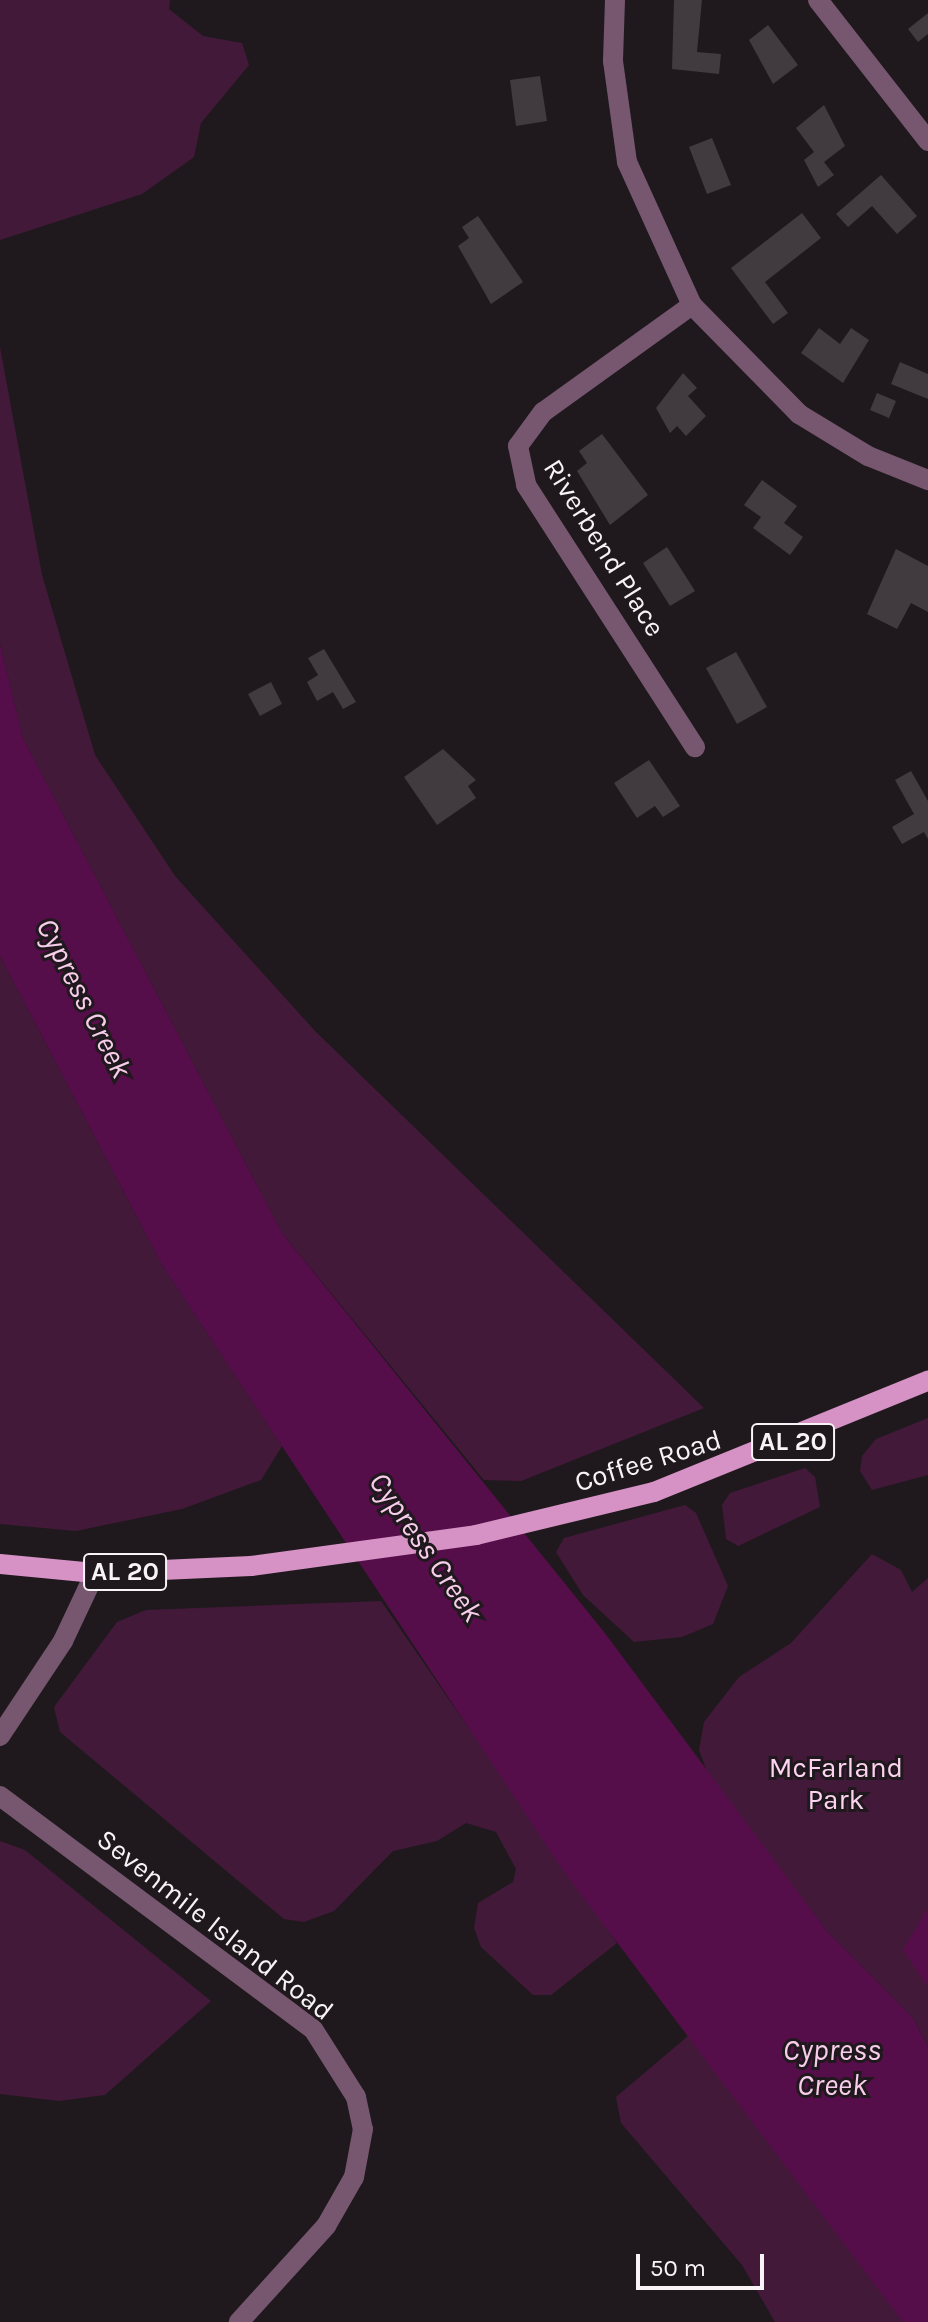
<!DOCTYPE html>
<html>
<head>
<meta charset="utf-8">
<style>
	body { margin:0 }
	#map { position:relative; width:928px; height:2322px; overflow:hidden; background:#1f191d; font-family:Karla,sans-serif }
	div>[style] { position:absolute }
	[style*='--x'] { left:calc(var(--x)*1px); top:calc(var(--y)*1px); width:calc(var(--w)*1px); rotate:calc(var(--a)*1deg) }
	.green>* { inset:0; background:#43193a }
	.water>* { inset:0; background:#560e4a }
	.building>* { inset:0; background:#413a3f }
	.minor>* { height:20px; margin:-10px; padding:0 10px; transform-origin:10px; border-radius:10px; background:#77576f }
	.major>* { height:20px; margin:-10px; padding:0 10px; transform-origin:10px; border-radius:10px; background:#d692c5 }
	span { translate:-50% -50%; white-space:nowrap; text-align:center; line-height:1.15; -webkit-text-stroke:6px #1f191d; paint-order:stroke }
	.shield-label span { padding:2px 6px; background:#1f191d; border:2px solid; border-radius:6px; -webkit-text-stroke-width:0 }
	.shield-label { font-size:26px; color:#f8f3f6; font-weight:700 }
	.street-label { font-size:28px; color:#f8f3f6 }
	.park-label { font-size:28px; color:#fed3f2 }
	.water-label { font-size:30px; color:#f7cdeb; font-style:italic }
	.scale { position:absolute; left:636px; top:2254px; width:128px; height:36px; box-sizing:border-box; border:4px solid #f8f3f6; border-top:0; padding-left:10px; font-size:24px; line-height:28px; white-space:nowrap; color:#f8f3f6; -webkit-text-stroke:6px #1f191d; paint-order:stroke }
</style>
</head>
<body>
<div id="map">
	<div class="green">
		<i style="clip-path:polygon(0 0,170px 0,169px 9px,203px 36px,242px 43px,249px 65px,201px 123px,194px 157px,142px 194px,0 240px)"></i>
		<i style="clip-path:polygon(0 347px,42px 575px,95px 755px,175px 876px,315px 1031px,704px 1408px,521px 1481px,484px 1480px,282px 1233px,23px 738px,0 644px)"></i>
		<i style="clip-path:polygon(0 956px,162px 1265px,282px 1446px,261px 1480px,182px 1509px,76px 1531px,0 1524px)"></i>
		<i style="clip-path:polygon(928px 1418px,928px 1475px,872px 1490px,860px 1471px,862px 1456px,876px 1439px)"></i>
		<i style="clip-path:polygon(805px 1468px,815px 1477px,820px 1507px,738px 1546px,726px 1539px,722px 1505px,730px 1493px)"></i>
		<i style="clip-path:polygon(685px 1505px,696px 1513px,728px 1586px,713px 1624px,682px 1637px,634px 1642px,583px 1595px,556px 1552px,564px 1538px)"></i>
		<i style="clip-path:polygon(872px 1554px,901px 1570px,912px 1592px,928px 1578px,928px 2047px,913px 2018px,827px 1931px,708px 1774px,699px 1750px,704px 1722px,739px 1677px,791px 1643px)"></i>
		<i style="clip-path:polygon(381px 1601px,617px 1943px,551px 1995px,533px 1995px,481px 1947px,474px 1928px,478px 1903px,513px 1882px,516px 1869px,496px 1832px,466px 1823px,437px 1841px,393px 1851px,334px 1911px,304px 1922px,284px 1919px,60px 1732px,54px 1707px,117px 1622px,146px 1610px)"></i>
		<i style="clip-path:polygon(0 1841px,25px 1850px,211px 2001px,105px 2095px,59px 2101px,0 2094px)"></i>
		<i style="clip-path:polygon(688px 2036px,785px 2157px,903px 2322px,775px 2322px,742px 2265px,621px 2123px,616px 2097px)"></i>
	</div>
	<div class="water">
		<i style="clip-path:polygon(0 644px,23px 738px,282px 1233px,604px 1632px,827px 1931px,913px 2018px,928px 2047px,928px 2322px,903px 2322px,564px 1872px,162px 1265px,0 956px)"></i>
		<i style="clip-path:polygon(928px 1908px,928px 1987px,903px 1950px)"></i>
	</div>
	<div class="building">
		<i style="clip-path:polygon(674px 0,702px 0,697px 52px,721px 54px,719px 74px,672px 69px)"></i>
		<i style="clip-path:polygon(928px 13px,928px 34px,918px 42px,908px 29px)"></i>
		<i style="clip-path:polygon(768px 25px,798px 65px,773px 84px,749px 40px)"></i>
		<i style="clip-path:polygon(540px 76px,547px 121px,516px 126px,510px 80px)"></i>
		<i style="clip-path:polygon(824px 105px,845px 146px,824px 162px,834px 175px,818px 187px,804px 160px,814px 152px,796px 128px)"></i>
		<i style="clip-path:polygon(712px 138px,731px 185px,707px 194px,689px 147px)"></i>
		<i style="clip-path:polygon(881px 175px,917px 216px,897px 234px,872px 206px,848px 227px,836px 214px)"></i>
		<i style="clip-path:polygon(802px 213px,821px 238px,765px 282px,788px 313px,773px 324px,731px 268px)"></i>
		<i style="clip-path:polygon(478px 216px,523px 282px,491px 304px,458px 246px,469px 238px,462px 227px)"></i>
		<i style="clip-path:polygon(819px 328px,840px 344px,851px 328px,869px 340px,843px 383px,801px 353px)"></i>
		<i style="clip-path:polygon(900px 362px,928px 374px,928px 399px,891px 384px)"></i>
		<i style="clip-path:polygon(683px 373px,697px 388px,688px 396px,706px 416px,686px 436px,677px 426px,670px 433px,656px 408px)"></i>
		<i style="clip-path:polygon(877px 393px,896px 401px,889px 418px,870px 410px)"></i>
		<i style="clip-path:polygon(602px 434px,648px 495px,610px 525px,577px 471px,587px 463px,579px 451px)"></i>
		<i style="clip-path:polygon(762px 480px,797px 506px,784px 523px,803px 537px,790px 555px,753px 528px,761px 517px,744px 505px)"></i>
		<i style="clip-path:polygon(667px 547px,695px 591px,670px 606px,643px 563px)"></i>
		<i style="clip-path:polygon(896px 549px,928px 566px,928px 612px,911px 603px,897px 629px,867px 614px)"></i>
		<i style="clip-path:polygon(324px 649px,356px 702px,343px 709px,333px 692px,317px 701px,307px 682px,318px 675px,308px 658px)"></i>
		<i style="clip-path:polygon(736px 652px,767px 707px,737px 724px,706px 668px)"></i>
		<i style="clip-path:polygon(271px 682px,282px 704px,260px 716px,248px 694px)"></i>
		<i style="clip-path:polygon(443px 749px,476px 780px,468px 786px,476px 798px,437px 825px,404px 777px)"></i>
		<i style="clip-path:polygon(649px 760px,680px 806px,663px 817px,655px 806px,637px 818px,614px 783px)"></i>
		<i style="clip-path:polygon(911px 771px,928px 801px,928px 839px,924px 832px,902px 844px,892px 827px,914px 814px,895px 780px)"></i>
	</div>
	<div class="minor">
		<i style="--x:615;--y:0;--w:61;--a:91.9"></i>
		<i style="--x:613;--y:61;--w:102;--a:82.1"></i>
		<i style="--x:627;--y:162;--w:157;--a:65.6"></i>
		<i style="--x:692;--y:305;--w:153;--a:45.5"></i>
		<i style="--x:799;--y:414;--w:81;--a:31.3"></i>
		<i style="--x:868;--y:456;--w:65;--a:21.8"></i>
		<i style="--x:818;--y:0;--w:179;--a:52"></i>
		<i style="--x:692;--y:305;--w:183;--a:144.3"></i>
		<i style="--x:543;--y:412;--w:42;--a:126.3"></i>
		<i style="--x:518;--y:446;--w:40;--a:78"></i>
		<i style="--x:526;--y:485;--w:312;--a:57.2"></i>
		<i style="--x:0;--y:1736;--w:114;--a:-56.4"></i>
		<i style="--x:63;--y:1641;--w:75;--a:-64.8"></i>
		<i style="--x:0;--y:1796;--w:390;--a:36.7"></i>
		<i style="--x:313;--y:2029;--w:80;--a:57.7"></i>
		<i style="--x:356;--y:2097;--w:33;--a:78"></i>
		<i style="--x:363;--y:2129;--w:49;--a:100.6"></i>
		<i style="--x:354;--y:2177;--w:56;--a:119.7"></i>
		<i style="--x:326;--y:2226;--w:130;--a:132.2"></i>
	</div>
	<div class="major">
		<i style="--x:0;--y:1564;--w:95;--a:5.4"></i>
		<i style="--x:95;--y:1573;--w:156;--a:-2.6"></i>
		<i style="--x:251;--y:1566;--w:227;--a:-7.8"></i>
		<i style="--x:476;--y:1535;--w:183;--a:-13.6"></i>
		<i style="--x:654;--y:1492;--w:296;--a:-22.1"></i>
	</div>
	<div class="shield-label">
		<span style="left:793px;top:1442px">AL 20</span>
		<span style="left:125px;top:1572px">AL 20</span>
	</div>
	<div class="street-label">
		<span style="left:604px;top:548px;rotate:58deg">Riverbend Place</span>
		<span style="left:648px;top:1461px;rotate:-17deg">Coffee Road</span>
		<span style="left:215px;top:1925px;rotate:38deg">Sevenmile Island Road</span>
	</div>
	<div class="park-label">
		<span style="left:836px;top:1784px">McFarland<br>Park</span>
	</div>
	<div class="water-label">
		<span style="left:84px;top:998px;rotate:63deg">Cypress Creek</span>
		<span style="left:426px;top:1547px;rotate:55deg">Cypress Creek</span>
		<span style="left:832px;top:2067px">Cypress<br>Creek</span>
	</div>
	<div class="scale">50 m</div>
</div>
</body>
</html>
